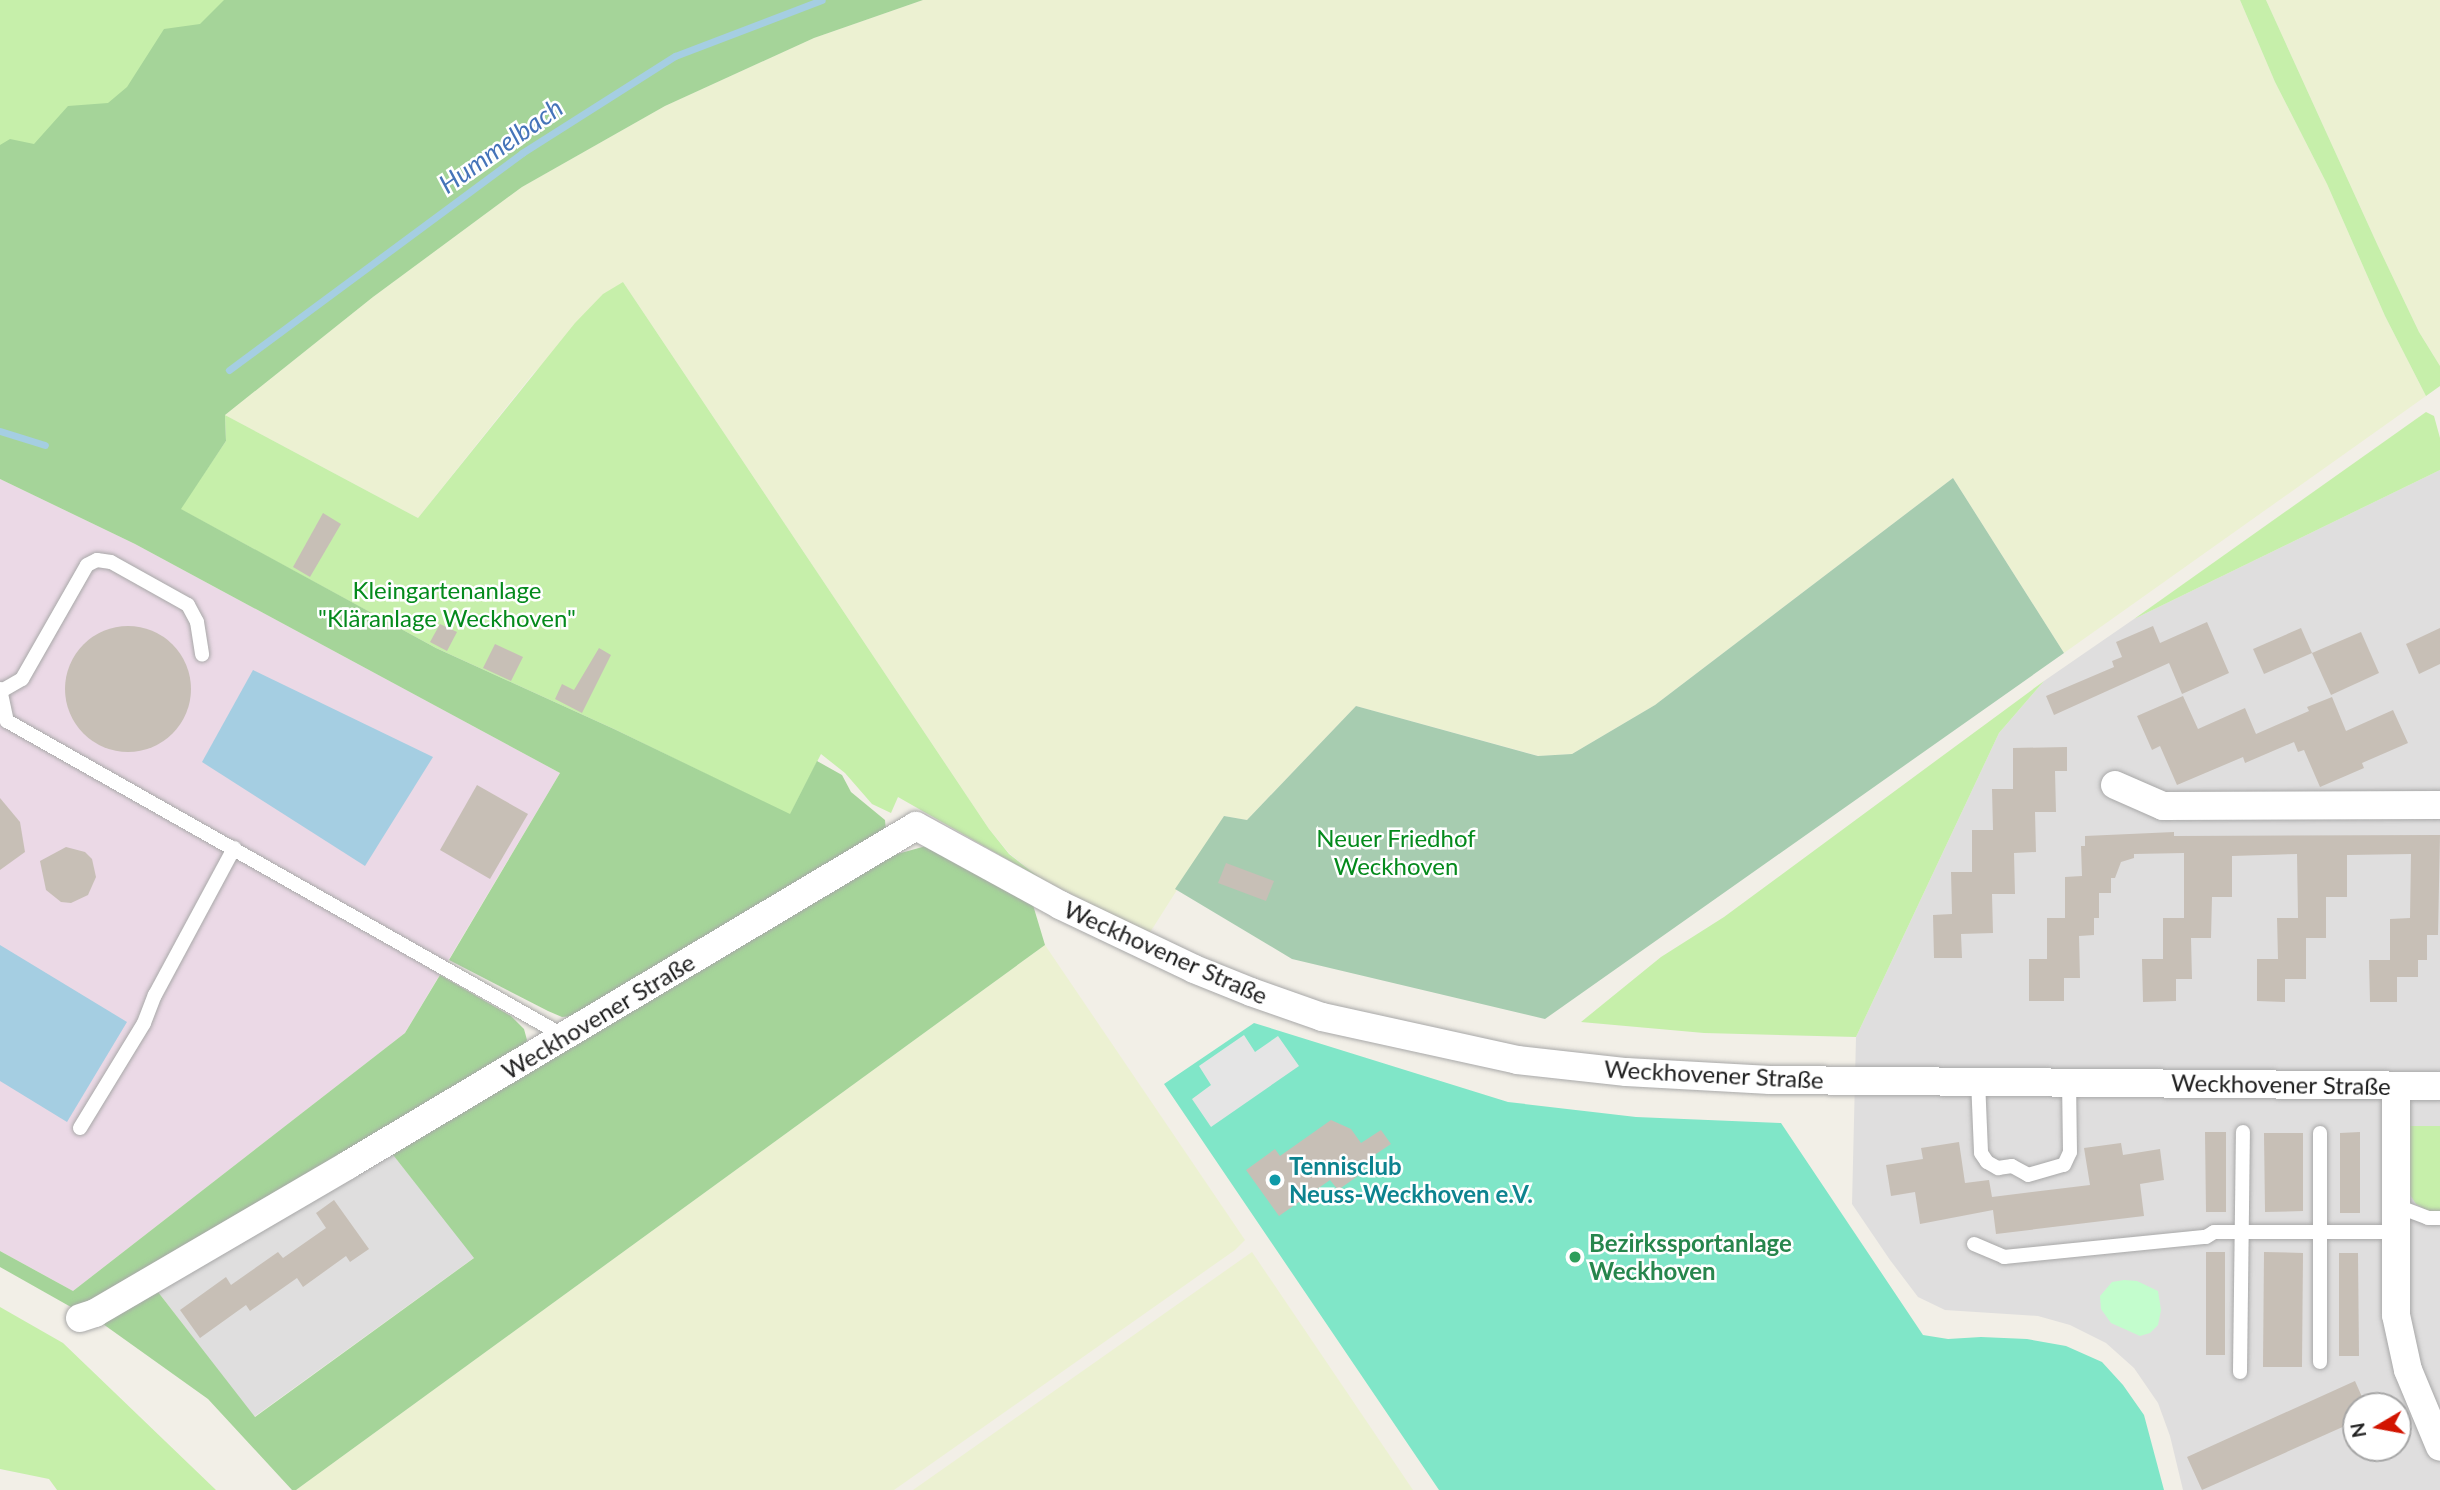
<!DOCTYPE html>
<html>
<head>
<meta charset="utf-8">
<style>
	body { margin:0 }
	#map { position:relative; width:2440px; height:1490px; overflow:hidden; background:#f2efe7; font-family:Lato,sans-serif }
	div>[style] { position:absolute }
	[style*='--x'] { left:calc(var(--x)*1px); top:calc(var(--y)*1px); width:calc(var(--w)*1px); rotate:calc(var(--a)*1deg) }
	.residential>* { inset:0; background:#dfdede }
	.industrial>* { inset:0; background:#ebd9e6 }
	.farmland>* { inset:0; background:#ecf1d2 }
	.grass>* { inset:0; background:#c6efaa }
	.forest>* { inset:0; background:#a5d499 }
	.cemetery>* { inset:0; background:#a7ccb0 }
	.park>* { inset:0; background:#c3fdcd }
	.pitch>* { inset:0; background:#80e6c8 }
	.parking>* { inset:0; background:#e5e5e5 }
	.water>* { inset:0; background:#a5cee2 }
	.stream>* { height:7px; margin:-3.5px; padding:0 3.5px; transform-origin:3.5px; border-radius:3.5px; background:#a5cee2 }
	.building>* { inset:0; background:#c7bfb6 }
	.round { border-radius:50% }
	.roads { filter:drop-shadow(0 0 2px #a8a8a8) drop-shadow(0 0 2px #a8a8a8) }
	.lane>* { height:14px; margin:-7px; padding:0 7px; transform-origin:7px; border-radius:7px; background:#fff }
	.street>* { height:28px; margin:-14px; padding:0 14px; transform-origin:14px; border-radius:14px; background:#fff }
	.dots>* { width:19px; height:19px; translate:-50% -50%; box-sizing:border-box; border:4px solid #fff; border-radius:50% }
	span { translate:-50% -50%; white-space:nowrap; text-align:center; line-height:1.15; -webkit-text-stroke:5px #fff; paint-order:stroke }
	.park-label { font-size:24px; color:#048a1c }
	.street-label { font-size:24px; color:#212121 }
	.culture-label { font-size:24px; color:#0d838f; font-weight:700 }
	.left { translate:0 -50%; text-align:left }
	.leisure-label { font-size:24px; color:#27864d; font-weight:700 }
	.water-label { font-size:26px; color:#4574b9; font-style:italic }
	.north { position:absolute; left:2342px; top:1392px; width:70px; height:70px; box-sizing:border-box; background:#fff; border:2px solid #a6a6a6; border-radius:50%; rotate:260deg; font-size:19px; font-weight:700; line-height:28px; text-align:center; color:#212121 }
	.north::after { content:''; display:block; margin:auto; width:24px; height:32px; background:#d21400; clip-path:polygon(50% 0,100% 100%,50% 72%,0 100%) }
</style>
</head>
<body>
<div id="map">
	<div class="residential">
		<i style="clip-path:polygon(evenodd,2440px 470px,2440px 1490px,2183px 1490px,2170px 1436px,2158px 1403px,2134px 1368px,2106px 1343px,2070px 1325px,2038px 1316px,1945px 1310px,1918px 1297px,1890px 1260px,1852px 1204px,1856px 1037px,1999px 733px,2044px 681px,2134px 619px,2440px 470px,2356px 1406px,2398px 1406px,2398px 1448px,2356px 1448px,2356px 1406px)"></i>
		<i style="clip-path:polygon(390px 1151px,475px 1257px,254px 1417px,158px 1292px)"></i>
	</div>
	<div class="industrial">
		<i style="clip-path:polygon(0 479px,135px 544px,560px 773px,405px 1033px,73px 1291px,0 1251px)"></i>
	</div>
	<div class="farmland">
		<i style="clip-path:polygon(923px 0,2240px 0,2275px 82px,2327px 184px,2385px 316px,2426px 396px,2064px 653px,1953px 478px,1655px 705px,1572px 754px,1539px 756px,1356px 706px,1247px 820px,1224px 816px,1149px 934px,1040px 878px,1009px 853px,989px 829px,623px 282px,532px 375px,418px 518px,225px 415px,373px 297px,522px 187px,665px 106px,814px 38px)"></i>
		<i style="clip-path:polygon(2266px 0,2440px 0,2440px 366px,2419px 332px,2378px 246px)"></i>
		<i style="clip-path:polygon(1045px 945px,1245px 1240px,1235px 1250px,894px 1490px,296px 1490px)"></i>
		<i style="clip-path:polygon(1252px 1252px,1413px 1490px,913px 1490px)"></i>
	</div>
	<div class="grass">
		<i style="clip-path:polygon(0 0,434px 0,0 236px)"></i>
		<i style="clip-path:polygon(2240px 0,2266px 0,2378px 246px,2419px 332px,2440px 366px,2440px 386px,2426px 396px,2385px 316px,2327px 184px,2275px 82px)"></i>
		<i style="clip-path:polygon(623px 282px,989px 829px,1009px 854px,1040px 878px,898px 797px,891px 813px,872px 804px,845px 773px,821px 754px,790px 815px,614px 729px,436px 648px,180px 509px,226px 441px,225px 415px,418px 518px,575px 323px,603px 294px)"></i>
		<i style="clip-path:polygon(2426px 412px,2434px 416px,2440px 438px,2440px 470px,2134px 619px)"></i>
		<i style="clip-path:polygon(2044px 681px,1999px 733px,1856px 1037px,1704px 1033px,1581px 1022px,1661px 957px,1724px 917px)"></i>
		<i style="clip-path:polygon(2407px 1126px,2440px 1126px,2440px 1211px,2428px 1211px,2416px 1204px,2407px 1190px)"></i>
		<i style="clip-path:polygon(0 1307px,63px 1343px,216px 1490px,57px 1490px,49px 1479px,0 1469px)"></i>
	</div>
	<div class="forest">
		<i style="clip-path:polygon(224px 0,923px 0,814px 38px,665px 106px,522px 187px,373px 297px,225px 415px,226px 441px,181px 509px,436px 648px,614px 729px,790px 814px,817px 761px,842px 775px,851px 792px,885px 820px,886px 831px,575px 1016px,562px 1017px,548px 1011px,449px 960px,560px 773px,135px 544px,0 479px,0 145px,10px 139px,34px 144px,68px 106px,108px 103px,127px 87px,164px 29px,200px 24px)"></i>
		<i style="clip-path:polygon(926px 846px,1033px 905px,1045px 945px,296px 1490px,292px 1490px,208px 1399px,103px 1324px,158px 1292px,255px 1417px,474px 1258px,390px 1151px,890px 856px)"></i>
		<i style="clip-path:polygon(440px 975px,511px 1016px,524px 1029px,527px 1040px,523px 1052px,78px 1311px,0 1267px,0 1251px,73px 1291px,405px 1033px)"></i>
	</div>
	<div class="cemetery">
		<i style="clip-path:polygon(1953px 478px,2064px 653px,1545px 1019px,1292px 959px,1175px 889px,1224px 816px,1247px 820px,1356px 706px,1538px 756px,1572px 754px,1655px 705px)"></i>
	</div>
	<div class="park">
		<i style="clip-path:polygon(2124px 1280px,2137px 1281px,2158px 1291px,2161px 1310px,2158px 1325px,2150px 1333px,2140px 1336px,2111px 1323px,2101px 1309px,2100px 1296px,2112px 1282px)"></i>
	</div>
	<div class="pitch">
		<i style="clip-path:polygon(1254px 1023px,1508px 1102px,1636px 1117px,1781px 1123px,1923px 1335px,1948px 1339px,1981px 1337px,2027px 1339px,2066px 1346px,2102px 1362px,2123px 1385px,2144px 1415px,2164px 1490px,1439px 1490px,1164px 1084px)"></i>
	</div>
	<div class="parking">
		<i style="clip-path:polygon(1244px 1035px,1255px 1052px,1278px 1036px,1299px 1066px,1211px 1127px,1192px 1099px,1211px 1085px,1199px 1066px)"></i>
	</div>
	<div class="water">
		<i style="clip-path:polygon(253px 670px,433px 757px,365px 866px,202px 762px)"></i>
		<i style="clip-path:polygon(0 945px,127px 1022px,67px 1122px,0 1081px)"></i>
	</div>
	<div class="stream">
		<i style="--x:229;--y:370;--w:365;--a:-36.5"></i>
		<i style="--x:522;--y:153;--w:181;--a:-32.4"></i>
		<i style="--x:675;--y:56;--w:157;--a:-20.9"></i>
		<i style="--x:0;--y:431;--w:47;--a:17.3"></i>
	</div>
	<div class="building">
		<i style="clip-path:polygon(323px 513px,341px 524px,310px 577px,293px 567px)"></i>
		<i style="clip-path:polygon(2207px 622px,2229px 673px,2182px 694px,2169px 663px,2054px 715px,2046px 696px,2114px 667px,2112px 661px,2122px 657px,2116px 642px,2153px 626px,2160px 643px)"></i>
		<i style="clip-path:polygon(440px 624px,457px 632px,447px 651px,430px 642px)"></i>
		<i class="round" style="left:65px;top:626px;width:126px;height:126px"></i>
		<i style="clip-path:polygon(2301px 628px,2312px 653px,2264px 674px,2253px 649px)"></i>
		<i style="clip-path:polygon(2440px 628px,2440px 664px,2419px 674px,2406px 644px)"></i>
		<i style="clip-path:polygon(2361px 632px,2379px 673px,2331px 695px,2312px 653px)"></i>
		<i style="clip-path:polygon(495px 644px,523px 657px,511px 681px,483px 668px)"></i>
		<i style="clip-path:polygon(599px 648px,611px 655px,582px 713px,555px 699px,562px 684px,574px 690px)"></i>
		<i style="clip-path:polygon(2183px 696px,2198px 729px,2245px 708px,2256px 734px,2309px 711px,2307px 707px,2332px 697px,2346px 731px,2393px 710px,2408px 743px,2362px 763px,2364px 768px,2320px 787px,2304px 750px,2298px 752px,2294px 742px,2245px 763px,2243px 757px,2177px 785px,2160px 746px,2152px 750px,2137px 716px)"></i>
		<i style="clip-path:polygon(2067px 747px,2067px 771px,2055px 771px,2056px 812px,2035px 812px,2036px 852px,2014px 853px,2015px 894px,1992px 894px,1993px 933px,1961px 934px,1962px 958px,1934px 958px,1933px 915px,1952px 914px,1951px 872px,1972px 872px,1972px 830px,1993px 830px,1992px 789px,2013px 789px,2013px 748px)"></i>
		<i style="clip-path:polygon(477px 785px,528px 814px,490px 879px,440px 850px)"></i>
		<i style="clip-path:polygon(0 798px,20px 822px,25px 852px,0 870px)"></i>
		<i style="clip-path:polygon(2174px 832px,2174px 836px,2440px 835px,2438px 935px,2427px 935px,2427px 960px,2418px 960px,2418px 977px,2397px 977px,2397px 1002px,2370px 1002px,2369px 960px,2390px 960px,2390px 919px,2410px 918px,2411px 854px,2347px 855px,2347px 897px,2326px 897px,2326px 938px,2306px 938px,2306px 979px,2285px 979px,2285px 1002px,2257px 1001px,2257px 959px,2278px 959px,2277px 918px,2298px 918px,2297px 854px,2232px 856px,2232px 897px,2212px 897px,2211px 938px,2191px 938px,2192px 979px,2176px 979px,2176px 1001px,2143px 1002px,2142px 959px,2163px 959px,2163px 918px,2184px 918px,2184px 853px,2134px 854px,2134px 858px,2121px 862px,2115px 878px,2111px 878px,2111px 893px,2099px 893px,2099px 918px,2094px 918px,2094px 935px,2079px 936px,2080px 978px,2064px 978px,2064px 1001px,2029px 1001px,2029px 959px,2047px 959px,2047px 918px,2065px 918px,2065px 877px,2082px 876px,2081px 846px,2085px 846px,2085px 836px)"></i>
		<i style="clip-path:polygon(66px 847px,85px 852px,92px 859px,96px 877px,88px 895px,71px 903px,61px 902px,46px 890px,40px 861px)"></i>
		<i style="clip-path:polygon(1226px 863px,1274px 881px,1266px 901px,1218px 883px)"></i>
		<i style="clip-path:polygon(1331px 1120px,1351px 1129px,1361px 1143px,1381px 1130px,1391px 1144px,1361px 1164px,1365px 1171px,1338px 1190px,1330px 1180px,1279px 1216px,1246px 1170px,1275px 1149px,1280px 1156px)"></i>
		<i style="clip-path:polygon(2205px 1132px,2226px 1132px,2226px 1212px,2206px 1212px)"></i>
		<i style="clip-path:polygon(2360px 1132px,2360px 1213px,2340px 1213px,2340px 1133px)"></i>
		<i style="clip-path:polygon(2264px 1133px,2303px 1133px,2303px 1211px,2265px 1212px)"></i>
		<i style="clip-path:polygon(1959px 1142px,1965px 1183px,1989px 1180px,1992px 1197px,2090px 1185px,2084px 1148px,2121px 1143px,2123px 1155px,2160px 1149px,2164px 1180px,2140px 1184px,2144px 1216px,1996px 1234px,1993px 1210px,1920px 1224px,1915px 1192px,1891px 1196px,1886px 1165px,1923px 1159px,1921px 1148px)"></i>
		<i style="clip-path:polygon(334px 1200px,369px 1249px,350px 1262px,346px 1256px,303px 1287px,297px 1278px,250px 1311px,246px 1305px,200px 1338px,180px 1310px,226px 1277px,231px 1285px,278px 1252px,283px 1258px,326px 1228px,316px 1213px)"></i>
		<i style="clip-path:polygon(2206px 1252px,2225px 1252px,2225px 1355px,2206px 1355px)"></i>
		<i style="clip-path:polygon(2264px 1252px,2303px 1253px,2302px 1367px,2263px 1367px)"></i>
		<i style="clip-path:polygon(2339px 1253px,2358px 1253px,2359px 1356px,2339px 1356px)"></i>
		<i style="clip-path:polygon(2355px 1381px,2366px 1406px,2356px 1406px,2356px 1421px,2202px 1490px,2187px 1457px)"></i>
	</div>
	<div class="roads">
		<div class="lane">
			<i style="--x:0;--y:689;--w:33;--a:78"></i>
			<i style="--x:7;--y:721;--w:640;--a:29.49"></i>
			<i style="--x:3;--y:690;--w:22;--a:-30"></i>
			<i style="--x:22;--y:679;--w:131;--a:-60.3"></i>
			<i style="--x:87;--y:565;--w:11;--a:-27"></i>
			<i style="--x:97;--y:560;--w:14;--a:8"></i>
			<i style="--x:111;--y:562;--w:88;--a:29.2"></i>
			<i style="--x:188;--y:605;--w:19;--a:62"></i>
			<i style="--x:197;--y:622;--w:33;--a:81"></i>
			<i style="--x:1978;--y:1080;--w:73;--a:87.6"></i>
			<i style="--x:1981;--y:1153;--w:11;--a:56"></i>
			<i style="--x:1987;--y:1162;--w:13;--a:29"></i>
			<i style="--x:1998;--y:1168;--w:14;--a:-8"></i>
			<i style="--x:2012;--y:1166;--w:18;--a:29"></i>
			<i style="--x:2028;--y:1175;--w:37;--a:-16"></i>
			<i style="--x:2064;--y:1165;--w:14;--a:-65"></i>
			<i style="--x:2070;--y:1152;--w:71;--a:-90.8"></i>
			<i style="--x:80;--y:1128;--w:123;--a:-58.6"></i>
			<i style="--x:144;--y:1023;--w:30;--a:-69"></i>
			<i style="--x:155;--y:995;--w:167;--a:-61.7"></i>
			<i style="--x:2397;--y:1206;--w:33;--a:21"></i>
			<i style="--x:2428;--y:1218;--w:12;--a:0"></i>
			<i style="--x:1974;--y:1244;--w:33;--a:23"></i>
			<i style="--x:2004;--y:1257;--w:203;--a:-5.7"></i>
			<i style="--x:2206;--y:1237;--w:9;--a:-32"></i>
			<i style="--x:2214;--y:1232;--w:183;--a:0"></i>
			<i style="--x:2320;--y:1362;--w:229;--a:-90"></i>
			<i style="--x:2240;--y:1372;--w:240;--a:-89.3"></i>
		</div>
		<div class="street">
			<i style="--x:2115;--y:785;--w:52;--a:23.6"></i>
			<i style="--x:2163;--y:806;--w:277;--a:-0.2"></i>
			<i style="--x:2396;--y:1086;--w:229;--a:90"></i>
			<i style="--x:2396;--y:1315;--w:56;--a:77.7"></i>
			<i style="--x:2408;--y:1370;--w:83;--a:67.4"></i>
			<i style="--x:80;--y:1318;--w:16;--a:-18"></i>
			<i style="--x:95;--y:1313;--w:293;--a:-30.3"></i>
			<i style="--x:348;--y:1165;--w:661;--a:-30.83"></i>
			<i style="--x:916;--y:826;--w:164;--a:28.7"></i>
			<i style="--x:1060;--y:905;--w:148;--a:25.5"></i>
			<i style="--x:1194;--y:969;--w:61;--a:22"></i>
			<i style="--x:1251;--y:992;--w:75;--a:19.4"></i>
			<i style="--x:1322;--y:1017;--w:200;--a:12.4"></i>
			<i style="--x:1517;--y:1060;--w:110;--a:6.3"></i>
			<i style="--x:1626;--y:1072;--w:144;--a:3.2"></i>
			<i style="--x:1770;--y:1080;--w:670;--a:0.51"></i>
		</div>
	</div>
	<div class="dots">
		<i style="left:1275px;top:1180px;background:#0f9aa8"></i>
		<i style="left:1575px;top:1257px;background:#2e9e5b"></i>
	</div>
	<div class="park-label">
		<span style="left:447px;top:604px">Kleingartenanlage<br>"Kläranlage Weckhoven"</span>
		<span style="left:1396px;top:852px">Neuer Friedhof<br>Weckhoven</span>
	</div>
	<div class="street-label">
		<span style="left:1166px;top:952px;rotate:24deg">Weckhovener Straße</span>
		<span style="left:598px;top:1016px;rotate:-31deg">Weckhovener Straße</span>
		<span style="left:1714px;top:1074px;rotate:3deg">Weckhovener Straße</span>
		<span style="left:2281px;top:1084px;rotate:1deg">Weckhovener Straße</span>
	</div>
	<div class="culture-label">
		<span class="left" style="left:1289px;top:1180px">Tennisclub<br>Neuss-Weckhoven e.V.</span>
	</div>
	<div class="leisure-label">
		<span class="left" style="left:1589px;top:1257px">Bezirkssportanlage<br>Weckhoven</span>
	</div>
	<div class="water-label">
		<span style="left:501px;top:146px;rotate:-35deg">Hummelbach</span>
	</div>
	<div class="north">N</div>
</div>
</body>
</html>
